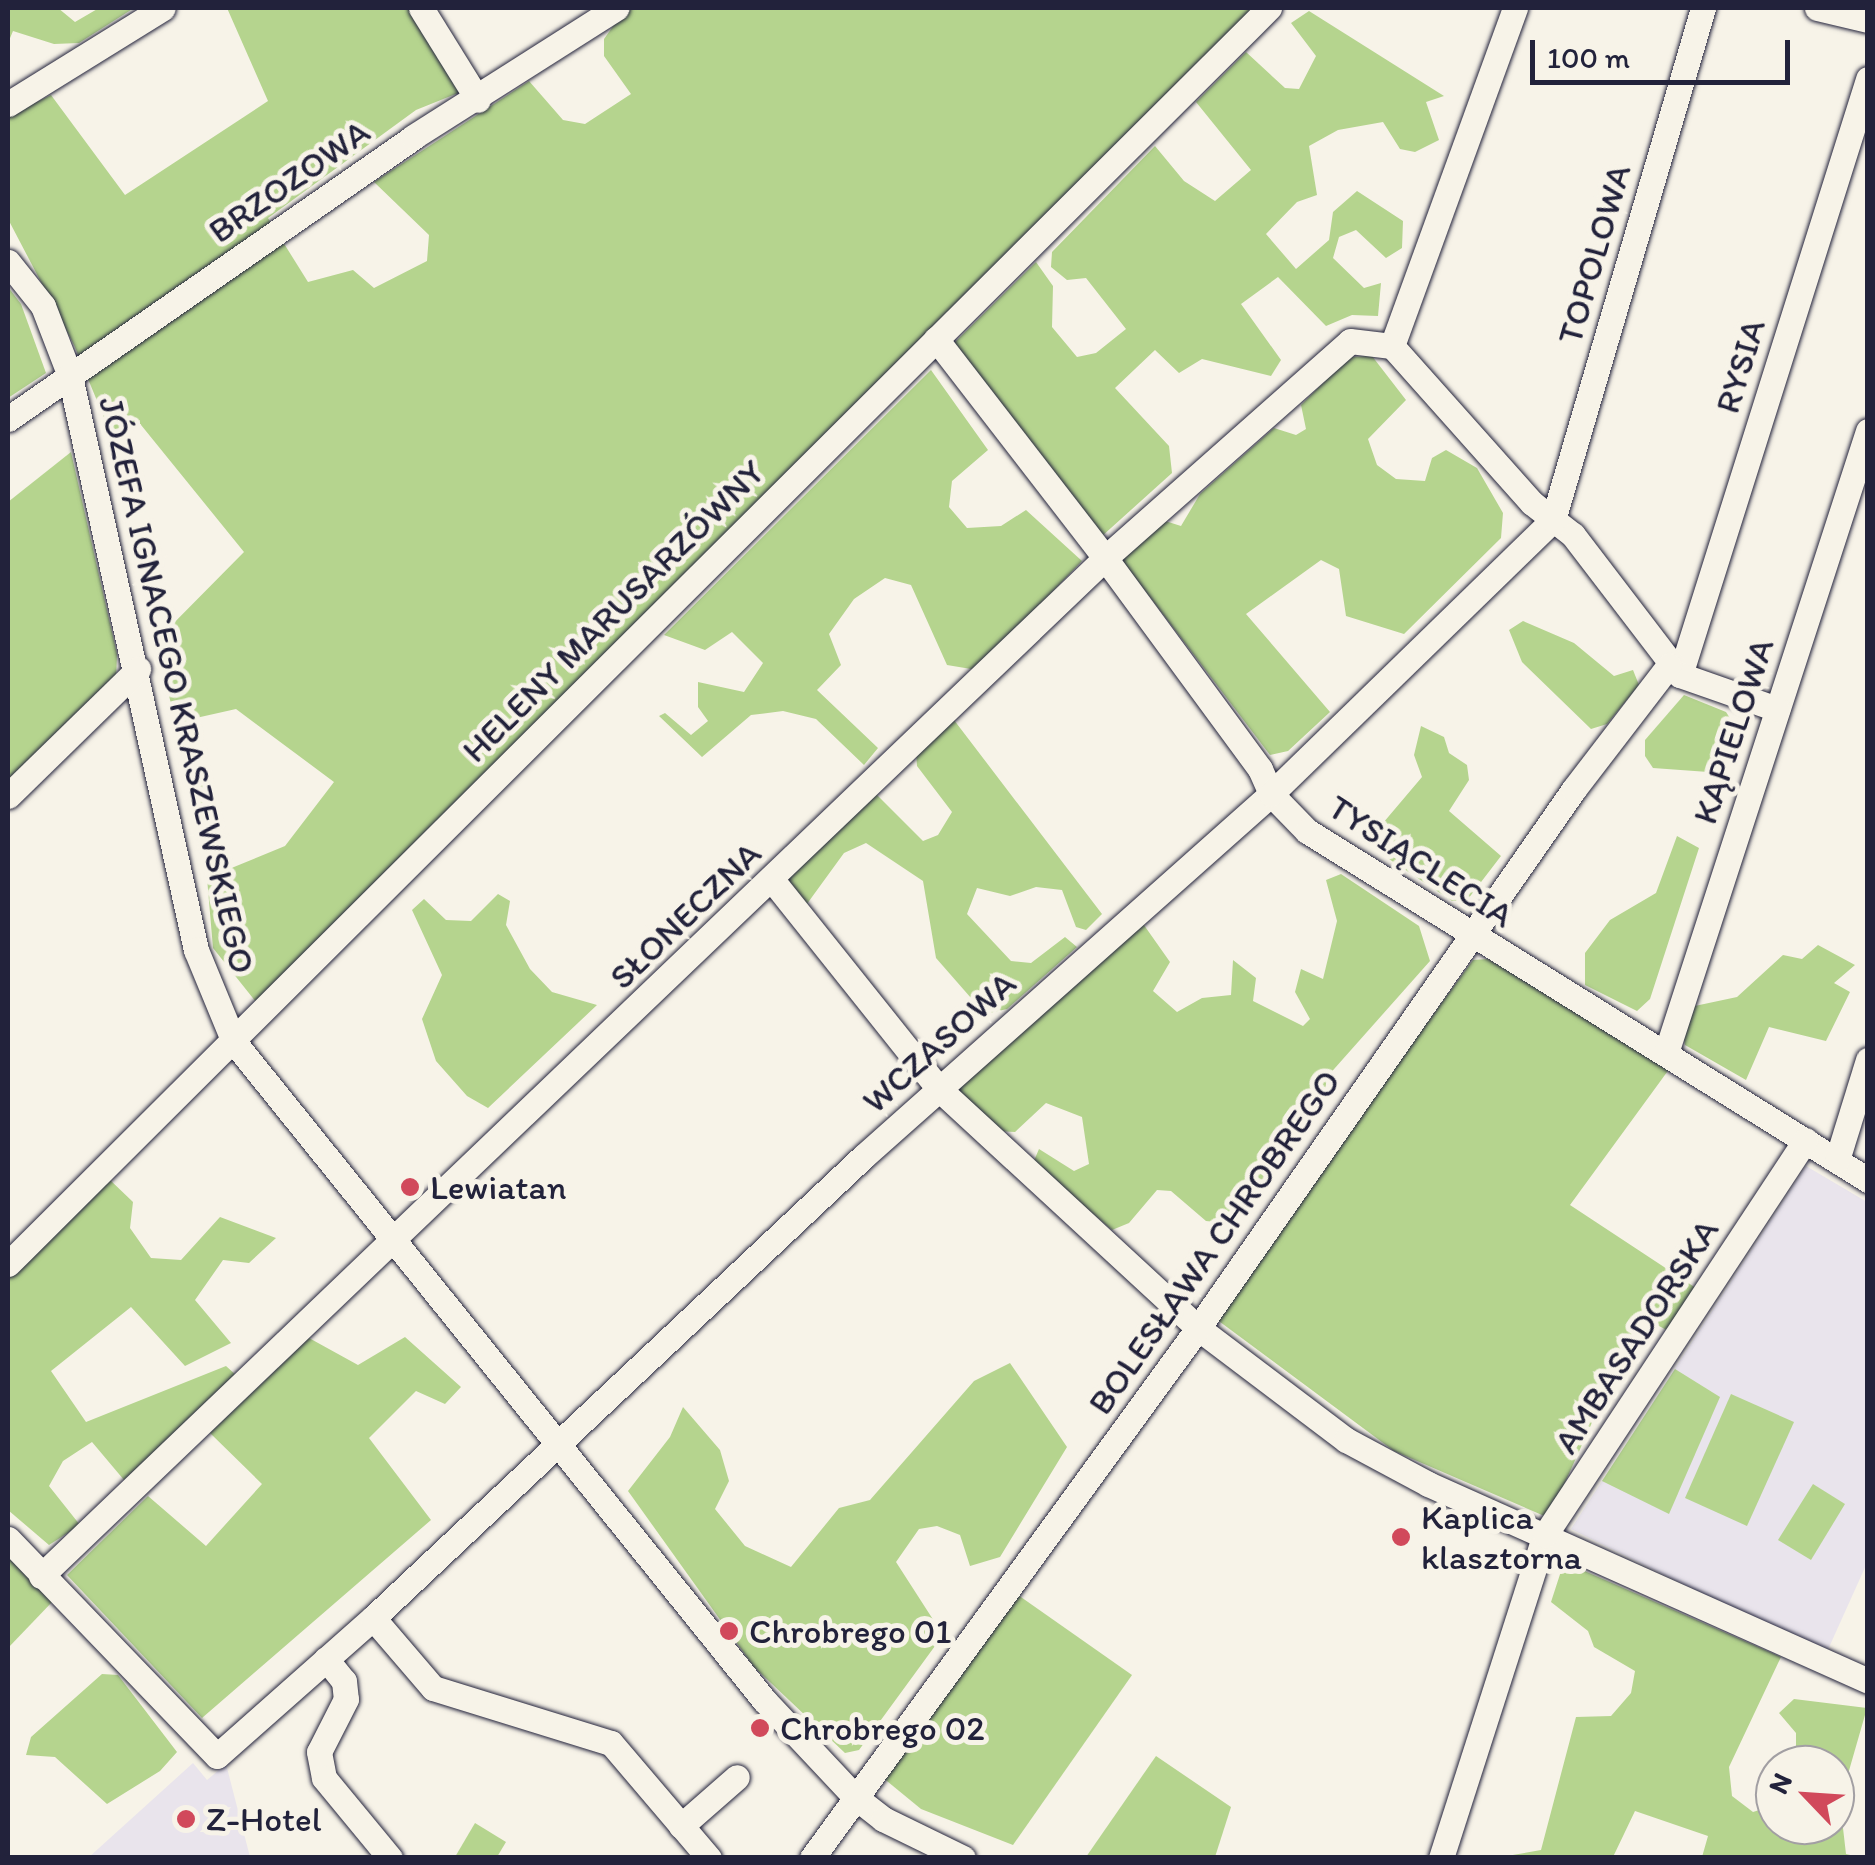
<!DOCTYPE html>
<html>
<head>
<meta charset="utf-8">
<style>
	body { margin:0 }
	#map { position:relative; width:1875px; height:1865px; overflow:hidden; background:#f7f3e8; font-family:Itim,sans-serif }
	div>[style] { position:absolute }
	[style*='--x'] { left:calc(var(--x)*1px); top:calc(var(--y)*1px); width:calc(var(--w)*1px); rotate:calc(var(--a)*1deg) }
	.built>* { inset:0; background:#e9e4ec }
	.green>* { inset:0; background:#b5d48e }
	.roads { filter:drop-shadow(0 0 2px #22223b) drop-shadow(0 0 2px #22223b) }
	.minor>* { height:25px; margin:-12.5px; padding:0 12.5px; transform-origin:12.5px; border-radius:12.5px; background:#f7f3e8 }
	.dots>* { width:28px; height:28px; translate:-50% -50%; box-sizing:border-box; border:5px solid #f7f3e8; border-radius:50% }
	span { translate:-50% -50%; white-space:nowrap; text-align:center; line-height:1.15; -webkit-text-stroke:10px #f7f3e8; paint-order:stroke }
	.street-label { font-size:35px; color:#22223b }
	.poi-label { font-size:35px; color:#22223b }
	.left { translate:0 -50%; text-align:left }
	.frame { position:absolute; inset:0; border:10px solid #22223b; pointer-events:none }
	.north { position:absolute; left:1755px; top:1745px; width:100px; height:100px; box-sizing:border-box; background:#f7f3e8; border:2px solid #a29fa3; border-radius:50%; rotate:295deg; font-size:28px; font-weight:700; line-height:40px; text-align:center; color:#22223b }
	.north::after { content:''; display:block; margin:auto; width:35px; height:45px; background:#d1495b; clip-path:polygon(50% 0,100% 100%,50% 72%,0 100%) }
	.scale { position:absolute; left:1530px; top:40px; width:260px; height:45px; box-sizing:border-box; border:5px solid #22223b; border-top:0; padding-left:12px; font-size:30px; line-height:35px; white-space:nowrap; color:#22223b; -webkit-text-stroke:8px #f7f3e8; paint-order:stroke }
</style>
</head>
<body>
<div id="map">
	<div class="built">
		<i style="clip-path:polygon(1806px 1166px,1867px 1202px,1867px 1563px,1826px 1654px,1571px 1529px)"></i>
		<i style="clip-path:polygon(193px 1763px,207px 1780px,226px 1764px,250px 1857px,88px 1858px)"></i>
	</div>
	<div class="green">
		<i style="clip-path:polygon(8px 8px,58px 8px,75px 22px,99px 8px,134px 8px,79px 43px,54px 44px,13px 31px,8px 43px)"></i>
		<i style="clip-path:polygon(227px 8px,434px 8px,483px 83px,416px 110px,268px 218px,308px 282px,353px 270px,374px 288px,427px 261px,429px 235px,374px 182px,529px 81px,563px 120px,585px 124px,631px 94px,604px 56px,604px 39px,626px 8px,1256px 8px,256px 1002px,213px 948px,207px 878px,285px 846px,334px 782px,236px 709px,187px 720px,210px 804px,197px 813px,156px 641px,244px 552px,137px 420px,112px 437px,74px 345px,8px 219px,8px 116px,51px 95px,125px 195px,268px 101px)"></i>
		<i style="clip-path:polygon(1309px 11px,1444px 96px,1426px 102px,1439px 140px,1415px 152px,1400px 149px,1383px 122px,1338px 130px,1309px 146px,1317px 195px,1297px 202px,1266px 234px,1296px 269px,1329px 240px,1333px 212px,1357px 191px,1403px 221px,1402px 248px,1386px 258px,1356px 230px,1339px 237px,1333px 258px,1364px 288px,1381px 283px,1378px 316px,1352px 315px,1326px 326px,1278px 277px,1241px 304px,1281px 360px,1271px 376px,1202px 359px,1179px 373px,1155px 350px,1115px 388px,1169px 446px,1172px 473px,1101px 537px,953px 344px,1036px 262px,1053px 286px,1052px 327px,1077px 357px,1096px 353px,1126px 329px,1086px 278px,1067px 280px,1051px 267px,1052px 252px,1155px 146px,1184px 181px,1215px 201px,1251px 170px,1196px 102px,1246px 52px,1285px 88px,1299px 89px,1316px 56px,1291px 23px)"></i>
		<i style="clip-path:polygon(8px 287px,21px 304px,46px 373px,8px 398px)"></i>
		<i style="clip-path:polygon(1372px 356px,1406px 400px,1368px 439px,1377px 465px,1396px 479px,1425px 481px,1432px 458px,1446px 450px,1477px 468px,1503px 513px,1501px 538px,1404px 634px,1346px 616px,1339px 569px,1321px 560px,1246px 614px,1330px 712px,1288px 751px,1270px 755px,1121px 559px,1162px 520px,1181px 526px,1200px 494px,1274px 428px,1296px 435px,1306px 429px,1301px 405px,1349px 357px)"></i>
		<i style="clip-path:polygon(931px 370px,988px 450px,952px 481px,949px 507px,967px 528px,1001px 526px,1026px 510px,1082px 561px,977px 670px,947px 665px,911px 585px,885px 578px,854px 599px,829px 634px,841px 665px,817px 690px,878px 748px,864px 765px,816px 719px,783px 711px,751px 715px,702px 757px,659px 716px,665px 713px,691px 735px,708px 721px,698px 707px,698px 682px,744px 692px,763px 663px,732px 632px,705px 650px,664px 635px)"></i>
		<i style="clip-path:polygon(71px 452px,117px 654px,116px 682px,8px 788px,8px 502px)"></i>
		<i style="clip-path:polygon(1523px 621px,1574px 643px,1614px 676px,1633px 670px,1639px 685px,1607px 724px,1591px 729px,1522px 662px,1509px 630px)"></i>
		<i style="clip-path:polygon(1684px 695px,1726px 712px,1735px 726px,1722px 773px,1653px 768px,1645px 756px,1645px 740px)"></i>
		<i style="clip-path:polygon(954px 720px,1102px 914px,1086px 930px,1076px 927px,1062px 890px,1036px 887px,1010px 896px,977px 888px,967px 914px,1011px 961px,1031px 963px,1065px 937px,1077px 947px,1007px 1009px,985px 1014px,936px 958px,923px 881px,866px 843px,844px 853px,804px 908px,786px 881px,876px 794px,923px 841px,938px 835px,952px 812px,917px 766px,916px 752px)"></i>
		<i style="clip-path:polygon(1421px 726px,1444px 737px,1449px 753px,1467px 765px,1469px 780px,1449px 811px,1501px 856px,1468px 899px,1452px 901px,1377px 851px,1372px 836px,1422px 777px,1414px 755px)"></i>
		<i style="clip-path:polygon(1677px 836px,1699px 848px,1650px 999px,1637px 1011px,1585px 985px,1585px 953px,1610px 920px,1656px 893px)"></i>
		<i style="clip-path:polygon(1341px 874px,1419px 926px,1430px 961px,1327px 1077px,1323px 1104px,1234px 1224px,1206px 1221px,1171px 1191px,1157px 1190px,1129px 1223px,1112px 1230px,1033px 1163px,1039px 1149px,1074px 1171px,1089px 1164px,1082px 1117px,1046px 1103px,1015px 1132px,997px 1131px,956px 1089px,1139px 918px,1170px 962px,1153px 991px,1177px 1012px,1202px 998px,1231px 995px,1233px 960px,1256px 978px,1253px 1001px,1303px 1026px,1310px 1019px,1295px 992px,1301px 969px,1323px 979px,1337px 921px,1326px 880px)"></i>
		<i style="clip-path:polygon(498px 894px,510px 901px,506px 925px,530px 969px,552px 992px,597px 1005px,488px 1108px,467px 1096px,436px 1061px,422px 1019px,442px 975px,412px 910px,424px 899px,446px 920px,471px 921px)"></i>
		<i style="clip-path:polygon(1818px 945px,1855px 965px,1834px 983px,1850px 992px,1826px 1041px,1769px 1027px,1746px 1080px,1685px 1045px,1681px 1026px,1690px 1007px,1737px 997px,1783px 955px,1802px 959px)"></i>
		<i style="clip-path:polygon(1488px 959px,1670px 1068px,1570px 1205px,1702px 1292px,1676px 1335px,1640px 1316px,1549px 1518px,1394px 1451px,1212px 1316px,1473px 960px)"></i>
		<i style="clip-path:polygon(109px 1179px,133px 1202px,130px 1228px,151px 1258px,181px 1260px,220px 1217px,276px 1238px,249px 1263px,223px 1260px,195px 1300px,231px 1343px,185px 1366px,131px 1307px,51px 1371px,86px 1422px,226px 1366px,237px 1376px,124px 1480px,92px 1442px,63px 1461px,49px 1486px,80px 1525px,49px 1545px,8px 1510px,8px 1277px)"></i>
		<i style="clip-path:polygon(405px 1337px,461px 1387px,445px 1404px,416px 1391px,369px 1438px,431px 1520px,202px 1718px,67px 1575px,148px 1496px,206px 1546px,262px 1484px,210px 1433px,309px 1338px,358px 1365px)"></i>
		<i style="clip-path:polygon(1010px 1363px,1067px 1447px,1000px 1557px,970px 1566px,960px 1535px,937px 1526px,919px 1529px,896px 1562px,943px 1635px,859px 1750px,845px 1753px,754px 1667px,628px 1491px,670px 1437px,683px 1407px,720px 1450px,729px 1481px,715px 1509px,745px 1546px,791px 1567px,839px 1508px,870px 1500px,974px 1381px)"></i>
		<i style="clip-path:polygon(1675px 1369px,1720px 1397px,1669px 1514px,1602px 1481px)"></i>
		<i style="clip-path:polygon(1731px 1394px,1794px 1422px,1747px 1526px,1685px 1498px)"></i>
		<i style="clip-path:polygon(1813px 1484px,1845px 1504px,1811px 1560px,1778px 1540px)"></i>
		<i style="clip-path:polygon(8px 1550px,54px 1600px,8px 1648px)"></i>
		<i style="clip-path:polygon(1564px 1562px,1781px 1657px,1729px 1767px,1732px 1796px,1753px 1812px,1775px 1805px,1775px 1825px,1835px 1825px,1835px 1765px,1796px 1765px,1796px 1733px,1779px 1713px,1794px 1699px,1867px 1708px,1840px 1802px,1846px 1854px,1859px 1857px,1702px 1857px,1708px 1836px,1635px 1811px,1613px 1857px,1501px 1857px,1541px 1850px,1576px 1717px,1611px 1716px,1631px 1693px,1635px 1671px,1594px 1647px,1588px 1631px,1551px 1602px)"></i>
		<i style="clip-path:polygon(1018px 1595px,1132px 1675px,1013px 1845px,921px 1809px,882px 1777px)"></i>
		<i style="clip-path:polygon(102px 1674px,118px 1675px,177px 1752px,160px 1771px,107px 1804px,55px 1757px,26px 1755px,31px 1737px)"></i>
		<i style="clip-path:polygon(1156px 1756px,1231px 1807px,1215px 1857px,1086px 1857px)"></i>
		<i style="clip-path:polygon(475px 1823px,506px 1842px,497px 1857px,455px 1857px)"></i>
	</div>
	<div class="roads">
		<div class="minor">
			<i style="--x:421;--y:8;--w:108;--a:58.2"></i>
			<i style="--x:1817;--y:8;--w:52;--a:13.2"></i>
			<i style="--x:8;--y:104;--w:182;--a:-31.8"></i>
			<i style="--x:8;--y:262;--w:56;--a:51.5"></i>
			<i style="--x:43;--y:306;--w:75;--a:68.9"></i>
			<i style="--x:70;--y:376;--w:588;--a:77.62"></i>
			<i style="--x:196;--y:950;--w:100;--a:67.6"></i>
			<i style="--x:234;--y:1042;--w:845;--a:51.15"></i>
			<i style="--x:764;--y:1700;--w:133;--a:46.8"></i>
			<i style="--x:855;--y:1797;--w:36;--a:38"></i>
			<i style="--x:883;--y:1819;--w:89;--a:26"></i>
			<i style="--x:936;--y:339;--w:277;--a:52.3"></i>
			<i style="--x:1105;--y:558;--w:262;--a:53.7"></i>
			<i style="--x:1260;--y:769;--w:27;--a:66"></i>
			<i style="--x:1271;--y:794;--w:52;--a:45.8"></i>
			<i style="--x:1307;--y:831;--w:661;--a:31.89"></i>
			<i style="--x:1392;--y:346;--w:360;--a:-70"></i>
			<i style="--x:8;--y:419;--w:494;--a:-34.8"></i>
			<i style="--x:413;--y:137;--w:241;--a:-32.4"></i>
			<i style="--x:1680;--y:675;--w:625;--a:-72.49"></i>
			<i style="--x:8;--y:796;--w:182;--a:-44.3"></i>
			<i style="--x:773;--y:881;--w:265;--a:51.4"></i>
			<i style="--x:938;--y:1088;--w:354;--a:42.7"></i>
			<i style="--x:1198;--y:1328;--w:186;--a:37.1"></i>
			<i style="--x:1346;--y:1440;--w:93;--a:28.2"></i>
			<i style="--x:1428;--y:1484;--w:482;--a:24.1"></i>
			<i style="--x:1666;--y:1053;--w:654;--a:-72.01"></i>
			<i style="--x:1837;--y:1160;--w:105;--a:-72.8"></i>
			<i style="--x:8;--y:1264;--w:1780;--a:-44.89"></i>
			<i style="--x:8;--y:1539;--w:301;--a:46.1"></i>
			<i style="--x:217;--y:1756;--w:208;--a:-41.5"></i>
			<i style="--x:373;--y:1618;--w:674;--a:-43.26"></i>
			<i style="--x:864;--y:1156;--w:545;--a:-41.65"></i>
			<i style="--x:1271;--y:794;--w:393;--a:-44.2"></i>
			<i style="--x:1553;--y:520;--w:534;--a:-73.67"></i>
			<i style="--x:41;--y:1576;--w:1473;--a:-43.73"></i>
			<i style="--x:1105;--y:558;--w:327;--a:-41.5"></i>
			<i style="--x:1350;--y:341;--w:42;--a:6.8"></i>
			<i style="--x:1392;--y:346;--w:210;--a:48.3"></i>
			<i style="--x:1532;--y:503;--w:52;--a:38"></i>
			<i style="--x:1573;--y:535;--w:176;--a:52.6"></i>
			<i style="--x:1680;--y:675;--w:103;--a:19.3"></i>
			<i style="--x:373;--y:1618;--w:92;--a:49.4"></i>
			<i style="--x:433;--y:1688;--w:186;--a:17.2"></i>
			<i style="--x:611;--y:1743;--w:151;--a:49.6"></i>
			<i style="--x:326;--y:1659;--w:28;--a:51"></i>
			<i style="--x:344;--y:1681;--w:18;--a:84"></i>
			<i style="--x:346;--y:1699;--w:59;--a:117"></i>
			<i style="--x:319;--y:1752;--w:26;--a:79"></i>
			<i style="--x:324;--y:1778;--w:104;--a:50.5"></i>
			<i style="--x:681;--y:1826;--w:74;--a:-41.2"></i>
			<i style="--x:812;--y:1858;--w:656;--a:-53.93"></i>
			<i style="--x:1198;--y:1328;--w:657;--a:-55.1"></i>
			<i style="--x:1574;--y:789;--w:156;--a:-52.5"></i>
			<i style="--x:1441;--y:1858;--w:339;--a:-72.2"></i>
			<i style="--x:1545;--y:1535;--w:473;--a:-56.6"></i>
		</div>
	</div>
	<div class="dots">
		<i style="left:410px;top:1187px;background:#d1495b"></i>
		<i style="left:1401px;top:1537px;background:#d1495b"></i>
		<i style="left:729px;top:1631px;background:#d1495b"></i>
		<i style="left:760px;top:1728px;background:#d1495b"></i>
		<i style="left:186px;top:1819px;background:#d1495b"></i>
	</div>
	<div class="street-label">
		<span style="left:289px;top:181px;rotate:-35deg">BRZOZOWA</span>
		<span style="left:1594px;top:254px;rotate:-74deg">TOPOLOWA</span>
		<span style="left:1740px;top:366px;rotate:-73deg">RYSIA</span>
		<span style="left:613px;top:611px;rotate:-45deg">HELENY MARUSARZÓWNY</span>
		<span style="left:177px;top:685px;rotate:77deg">JÓZEFA IGNACEGO KRASZEWSKIEGO</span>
		<span style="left:1733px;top:731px;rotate:-72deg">KĄPIELOWA</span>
		<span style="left:1421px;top:861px;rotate:33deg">TYSIĄCLECIA</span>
		<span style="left:685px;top:915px;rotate:-44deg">SŁONECZNA</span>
		<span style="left:939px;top:1042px;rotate:-42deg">WCZASOWA</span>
		<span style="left:1214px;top:1242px;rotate:-55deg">BOLESŁAWA CHROBREGO</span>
		<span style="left:1636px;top:1336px;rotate:-57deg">AMBASADORSKA</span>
	</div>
	<div class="poi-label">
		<span class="left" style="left:430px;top:1187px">Lewiatan</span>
		<span class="left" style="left:1421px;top:1537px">Kaplica<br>klasztorna</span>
		<span class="left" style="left:749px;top:1631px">Chrobrego 01</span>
		<span class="left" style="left:780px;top:1728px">Chrobrego 02</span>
		<span class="left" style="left:206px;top:1819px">Z-Hotel</span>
	</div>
	<div class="frame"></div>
	<div class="north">N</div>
	<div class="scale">100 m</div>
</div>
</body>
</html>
